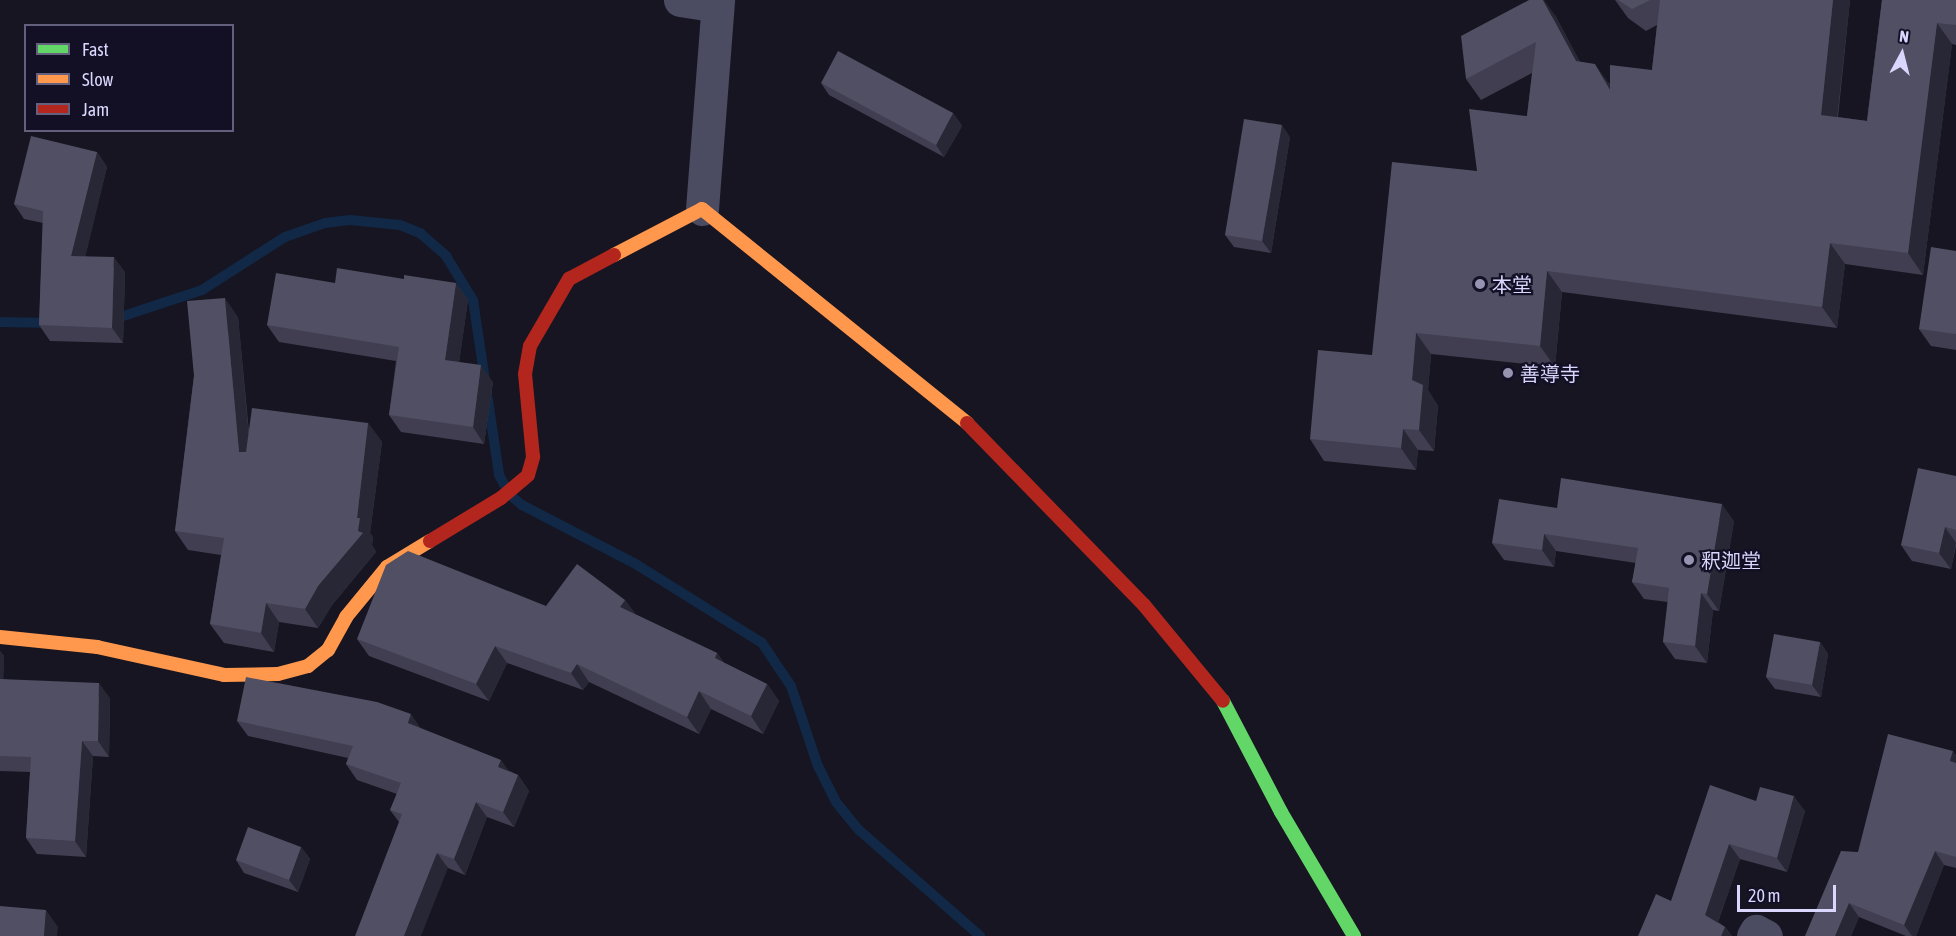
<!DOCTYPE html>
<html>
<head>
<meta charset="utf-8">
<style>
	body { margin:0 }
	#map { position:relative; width:1956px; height:936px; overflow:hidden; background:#161521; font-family:"Asap Condensed","Noto Sans JP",sans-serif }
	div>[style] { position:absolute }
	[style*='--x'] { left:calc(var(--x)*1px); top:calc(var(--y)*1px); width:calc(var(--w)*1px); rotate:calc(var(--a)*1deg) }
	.stream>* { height:10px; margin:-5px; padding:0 5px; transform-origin:5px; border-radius:5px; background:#112846 }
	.street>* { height:33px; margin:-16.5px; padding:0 16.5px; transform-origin:16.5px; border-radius:16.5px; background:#4b4b61 }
	.fast>* { height:14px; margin:-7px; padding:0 7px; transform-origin:7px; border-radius:7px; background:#63d668 }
	.slow>* { height:14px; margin:-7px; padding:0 7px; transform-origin:7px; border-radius:7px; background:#ff974d }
	.jam>* { height:14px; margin:-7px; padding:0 7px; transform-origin:7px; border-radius:7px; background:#b3261e }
	.wall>* { inset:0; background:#403e50 }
	.shaded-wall>* { inset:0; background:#282735 }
	.building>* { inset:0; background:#504f63 }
	.dots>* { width:16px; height:16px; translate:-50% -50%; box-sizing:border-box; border:3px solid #131026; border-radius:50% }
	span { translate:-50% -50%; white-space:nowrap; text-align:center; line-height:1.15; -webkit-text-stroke:4.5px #131026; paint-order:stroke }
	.poi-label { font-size:20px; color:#d9d7fd }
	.left { translate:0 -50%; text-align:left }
	.legend { position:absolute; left:24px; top:24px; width:210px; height:108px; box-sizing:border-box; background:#131026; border:2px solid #62607c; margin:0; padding:8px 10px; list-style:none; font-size:18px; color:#d9d7fd }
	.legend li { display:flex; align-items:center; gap:12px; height:30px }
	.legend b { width:30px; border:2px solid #62607c }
	.north { position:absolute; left:1872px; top:24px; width:60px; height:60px; -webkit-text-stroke:4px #131026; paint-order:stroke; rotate:7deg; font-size:16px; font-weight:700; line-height:24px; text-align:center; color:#d9d7fd }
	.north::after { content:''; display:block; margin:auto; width:21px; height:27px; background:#d9d7fd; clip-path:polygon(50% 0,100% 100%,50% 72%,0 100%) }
	.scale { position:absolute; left:1737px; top:885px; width:99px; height:27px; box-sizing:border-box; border:3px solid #d9d7fd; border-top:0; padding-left:8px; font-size:18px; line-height:21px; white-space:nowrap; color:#d9d7fd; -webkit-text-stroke:4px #131026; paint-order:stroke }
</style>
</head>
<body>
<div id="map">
	<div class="stream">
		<i style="--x:111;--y:320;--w:96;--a:-18.2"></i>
		<i style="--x:202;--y:290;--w:98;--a:-32.6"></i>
		<i style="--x:285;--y:237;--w:42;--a:-19.3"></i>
		<i style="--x:325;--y:223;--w:25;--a:-7"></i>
		<i style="--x:350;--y:220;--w:50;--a:5.7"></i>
		<i style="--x:400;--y:225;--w:22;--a:22"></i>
		<i style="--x:420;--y:233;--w:35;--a:41"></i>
		<i style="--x:446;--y:256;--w:52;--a:58.5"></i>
		<i style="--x:473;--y:300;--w:177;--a:81.5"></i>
		<i style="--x:499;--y:475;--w:23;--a:61"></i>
		<i style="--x:510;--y:495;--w:16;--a:40"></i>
		<i style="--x:522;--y:505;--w:126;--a:27.4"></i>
		<i style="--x:634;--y:563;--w:151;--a:32"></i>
		<i style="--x:762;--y:643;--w:52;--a:56"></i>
		<i style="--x:791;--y:686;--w:84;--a:71.4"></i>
		<i style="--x:818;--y:766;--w:40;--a:63.4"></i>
		<i style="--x:836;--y:802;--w:36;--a:51"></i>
		<i style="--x:859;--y:830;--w:161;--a:41.2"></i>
		<i style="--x:0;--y:322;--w:54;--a:1.1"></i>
	</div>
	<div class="street">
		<i style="--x:680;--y:0;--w:37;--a:9"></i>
		<i style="--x:702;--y:209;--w:210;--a:-85.6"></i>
		<i style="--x:1753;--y:936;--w:6;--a:-59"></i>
		<i style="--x:1756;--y:931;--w:11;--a:27"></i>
	</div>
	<div class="fast">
		<i style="--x:1223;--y:701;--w:125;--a:62.4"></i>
		<i style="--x:1281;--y:812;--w:144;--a:59.5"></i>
	</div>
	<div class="slow">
		<i style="--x:614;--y:255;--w:99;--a:-27.6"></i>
		<i style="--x:702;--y:209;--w:341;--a:38.9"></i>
		<i style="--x:0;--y:637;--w:98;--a:5.9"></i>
		<i style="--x:97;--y:647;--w:130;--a:12.4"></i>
		<i style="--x:224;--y:675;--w:54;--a:-1.1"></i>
		<i style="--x:278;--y:674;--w:31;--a:-15"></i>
		<i style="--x:308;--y:666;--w:26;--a:-39"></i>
		<i style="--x:328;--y:650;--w:38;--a:-61"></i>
		<i style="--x:346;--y:617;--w:65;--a:-50.6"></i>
		<i style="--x:387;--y:567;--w:50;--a:-31.2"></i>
	</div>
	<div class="jam">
		<i style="--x:967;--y:423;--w:254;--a:45.8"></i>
		<i style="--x:1144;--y:605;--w:124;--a:50.5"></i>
		<i style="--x:430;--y:541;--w:83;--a:-31.2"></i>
		<i style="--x:501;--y:498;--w:35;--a:-40"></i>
		<i style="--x:528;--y:475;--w:19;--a:-74"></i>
		<i style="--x:533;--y:457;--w:83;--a:-95.5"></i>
		<i style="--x:525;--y:374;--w:28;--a:-80"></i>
		<i style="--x:530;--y:346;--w:78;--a:-59.8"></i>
		<i style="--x:569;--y:279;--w:51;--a:-28.1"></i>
	</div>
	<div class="wall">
		<i style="clip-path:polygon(1615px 0,1850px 0,1838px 117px,1867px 121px,1882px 0,1956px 0,1956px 45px,1952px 44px,1923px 275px,1845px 264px,1837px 328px,1562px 292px,1555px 367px,1431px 354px,1428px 390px,1438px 406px,1434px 451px,1418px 450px,1416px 470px,1324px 461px,1310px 439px,1372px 355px,1477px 171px,1527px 116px,1532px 73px,1481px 100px,1466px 79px,1555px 15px,1580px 62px,1610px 84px,1652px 70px,1657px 25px,1646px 31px,1628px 18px)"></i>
		<i style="clip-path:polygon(821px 83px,953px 113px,962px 126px,944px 157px,829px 95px)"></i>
		<i style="clip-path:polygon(1290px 137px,1271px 253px,1234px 247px,1225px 235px)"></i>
		<i style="clip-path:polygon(97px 152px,107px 167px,85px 256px,125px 272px,123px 343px,50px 341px,39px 325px,43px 223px,24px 219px,14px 204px)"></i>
		<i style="clip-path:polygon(1956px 251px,1956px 350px,1931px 346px,1919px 329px)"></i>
		<i style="clip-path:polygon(404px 279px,456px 283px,468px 300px,459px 362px,493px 382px,484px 444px,401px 432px,389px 415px,396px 361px,279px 342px,267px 325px,335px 283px)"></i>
		<i style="clip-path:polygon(238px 317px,249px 432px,368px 423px,382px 442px,370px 533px,373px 537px,372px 545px,376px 552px,332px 605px,318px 628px,279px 622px,274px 652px,224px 643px,210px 624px,221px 555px,188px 550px,175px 531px,194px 376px)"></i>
		<i style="clip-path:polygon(1956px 476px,1956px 546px,1951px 569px,1912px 561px,1901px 545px)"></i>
		<i style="clip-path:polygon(1557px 508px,1734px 521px,1719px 611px,1713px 610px,1707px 663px,1675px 659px,1663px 642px,1668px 602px,1644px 599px,1632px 582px,1636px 563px,1556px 551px,1554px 567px,1504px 560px,1492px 543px)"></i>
		<i style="clip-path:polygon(625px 600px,635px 614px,717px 653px,724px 663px,767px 684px,779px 701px,763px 734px,711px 709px,699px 734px,589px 682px,583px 690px,507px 663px,489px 701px,369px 656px,357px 639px,546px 606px)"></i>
		<i style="clip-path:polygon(1820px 642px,1828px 654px,1821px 697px,1775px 689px,1766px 677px)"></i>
		<i style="clip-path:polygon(0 651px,4px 656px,3px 679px,110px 698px,109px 757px,93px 756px,86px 857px,37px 854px,26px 838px,30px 772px,0 771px)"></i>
		<i style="clip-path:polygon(237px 721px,421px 729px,518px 775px,529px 791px,514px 827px,487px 817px,465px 875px,448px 868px,399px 822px,390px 810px,397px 794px,357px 780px,346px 764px,348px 758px,248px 736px)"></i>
		<i style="clip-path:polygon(1956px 755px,1956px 868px,1944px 865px,1916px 936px,1906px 936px,1859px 917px,1851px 936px,1805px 936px,1858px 852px)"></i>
		<i style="clip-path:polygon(1756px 801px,1805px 811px,1787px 872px,1740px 859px,1718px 922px,1725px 927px,1732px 936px,1638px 936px,1671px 901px)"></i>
		<i style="clip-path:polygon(301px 847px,310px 859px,298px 892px,244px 873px,236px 860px)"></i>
	</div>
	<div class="shaded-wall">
		<i style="clip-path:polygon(1543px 0,1544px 0,1555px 15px,1591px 83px,1576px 61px)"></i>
		<i style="clip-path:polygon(1833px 0,1850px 0,1835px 137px,1821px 115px)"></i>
		<i style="clip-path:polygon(1937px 23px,1952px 44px,1923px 275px,1908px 253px)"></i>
		<i style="clip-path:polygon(1595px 64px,1610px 85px,1610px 90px)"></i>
		<i style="clip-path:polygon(953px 113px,962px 126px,944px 157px,936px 145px)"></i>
		<i style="clip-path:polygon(1282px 125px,1290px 137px,1271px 253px,1262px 241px)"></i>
		<i style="clip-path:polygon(97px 152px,107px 167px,82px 271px,71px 256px)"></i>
		<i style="clip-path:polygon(1830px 243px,1845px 264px,1837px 328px,1822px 307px)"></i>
		<i style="clip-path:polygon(114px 257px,125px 272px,123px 343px,112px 328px)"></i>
		<i style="clip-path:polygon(1547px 271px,1562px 292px,1555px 367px,1540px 346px)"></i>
		<i style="clip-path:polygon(456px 283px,468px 300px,457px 377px,445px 360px)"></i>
		<i style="clip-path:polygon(225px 298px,238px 317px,252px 471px,239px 452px)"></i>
		<i style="clip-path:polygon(1416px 333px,1431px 354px,1428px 390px,1438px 406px,1434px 451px,1419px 430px,1412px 380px)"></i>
		<i style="clip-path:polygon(481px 365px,493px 382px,484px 444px,473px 427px)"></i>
		<i style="clip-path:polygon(368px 423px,382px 442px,370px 533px,373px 537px,372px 545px,376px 552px,332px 605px,318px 628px,305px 609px,318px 586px,358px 531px,357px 518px)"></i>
		<i style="clip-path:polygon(1403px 429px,1418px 450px,1416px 470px,1401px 448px)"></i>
		<i style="clip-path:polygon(1722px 504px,1734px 521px,1719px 611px,1707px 594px)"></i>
		<i style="clip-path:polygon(1945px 527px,1956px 543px,1951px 569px,1939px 553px)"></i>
		<i style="clip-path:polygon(1544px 534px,1556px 551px,1554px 567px,1542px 550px)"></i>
		<i style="clip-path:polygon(1701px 593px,1713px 610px,1707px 663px,1695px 646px)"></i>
		<i style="clip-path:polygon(625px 600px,638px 617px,620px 607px)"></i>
		<i style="clip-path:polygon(266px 603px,279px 622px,274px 652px,261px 633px)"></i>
		<i style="clip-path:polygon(1820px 642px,1828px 654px,1821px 697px,1812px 685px)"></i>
		<i style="clip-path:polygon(495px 646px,507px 663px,489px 701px,476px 684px)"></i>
		<i style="clip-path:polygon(0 651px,4px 656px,3px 695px,0 691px)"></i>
		<i style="clip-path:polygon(717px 653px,730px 671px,715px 658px)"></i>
		<i style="clip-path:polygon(577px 664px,589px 682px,583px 690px,571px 673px)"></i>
		<i style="clip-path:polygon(99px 683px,110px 698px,109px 757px,98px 741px)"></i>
		<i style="clip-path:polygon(767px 684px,779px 701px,763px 734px,751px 716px)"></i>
		<i style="clip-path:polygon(699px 691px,711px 709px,699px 734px,687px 717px)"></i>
		<i style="clip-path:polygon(411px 714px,422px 730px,408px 723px)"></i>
		<i style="clip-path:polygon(82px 741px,93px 756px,86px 857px,75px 841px)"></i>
		<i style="clip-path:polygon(1953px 751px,1956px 755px,1956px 769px,1950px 761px)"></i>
		<i style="clip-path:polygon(501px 760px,512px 775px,498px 767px)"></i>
		<i style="clip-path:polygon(518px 775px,529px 791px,514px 827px,503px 812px)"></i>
		<i style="clip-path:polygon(1794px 796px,1805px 811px,1787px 872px,1777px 858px)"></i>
		<i style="clip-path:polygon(476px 802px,487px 817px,465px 875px,454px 859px)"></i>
		<i style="clip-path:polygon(1729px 844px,1740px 859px,1715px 930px,1705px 915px)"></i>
		<i style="clip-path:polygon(301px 847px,310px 859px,298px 892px,289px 880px)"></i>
		<i style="clip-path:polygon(1935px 851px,1944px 865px,1916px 936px,1912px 936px,1904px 925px)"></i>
		<i style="clip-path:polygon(437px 853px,448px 868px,421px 936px,404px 936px)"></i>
		<i style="clip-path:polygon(1849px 903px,1859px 917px,1851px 936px,1835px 936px)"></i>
		<i style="clip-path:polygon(46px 910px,58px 927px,57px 936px,44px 936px)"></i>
		<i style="clip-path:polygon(1725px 927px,1732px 936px,1721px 936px)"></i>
	</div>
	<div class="building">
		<i style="clip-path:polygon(1529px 0,1543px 0,1576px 61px,1595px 64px,1610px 90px,1610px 65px,1652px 70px,1660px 0,1833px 0,1821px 115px,1867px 121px,1882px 0,1956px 0,1956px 25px,1937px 23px,1908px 253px,1830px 243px,1822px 307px,1547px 271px,1540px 346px,1416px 333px,1412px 380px,1423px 385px,1419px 430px,1403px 429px,1401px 448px,1310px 439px,1318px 350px,1372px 355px,1392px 162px,1477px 171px,1469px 109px,1527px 116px,1536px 42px,1466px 79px,1461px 36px)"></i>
		<i style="clip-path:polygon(1618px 0,1650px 0,1632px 9px)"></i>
		<i style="clip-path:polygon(838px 51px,953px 113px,936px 145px,821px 83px)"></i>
		<i style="clip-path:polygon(1244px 119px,1282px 125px,1262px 241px,1225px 235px)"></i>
		<i style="clip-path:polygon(31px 136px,97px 152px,71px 256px,114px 257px,112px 328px,39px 325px,43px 211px,14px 204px)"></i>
		<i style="clip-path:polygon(1931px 247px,1956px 251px,1956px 334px,1919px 329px)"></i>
		<i style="clip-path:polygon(337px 268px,404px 279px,404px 275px,456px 283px,445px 360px,481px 365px,473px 427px,389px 415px,399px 347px,267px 325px,276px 273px,335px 283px)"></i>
		<i style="clip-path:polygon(225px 298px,239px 452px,246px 452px,252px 408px,368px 423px,357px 518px,360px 518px,358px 531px,363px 533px,318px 586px,305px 609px,266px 603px,261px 633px,210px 624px,224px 538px,175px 531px,194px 376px,187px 301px)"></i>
		<i style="clip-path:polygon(1918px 468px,1956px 476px,1956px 530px,1945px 527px,1939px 553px,1901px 545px)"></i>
		<i style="clip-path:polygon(1561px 478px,1722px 504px,1707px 594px,1701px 593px,1695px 646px,1663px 642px,1669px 588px,1632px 582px,1638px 548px,1544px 534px,1542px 550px,1492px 543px,1499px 499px,1557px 508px)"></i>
		<i style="clip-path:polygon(408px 551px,546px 606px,577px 564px,625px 600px,620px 607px,717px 653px,715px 658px,767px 684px,751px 716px,699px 691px,687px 717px,577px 664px,571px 673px,495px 646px,476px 684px,357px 639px,386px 565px)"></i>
		<i style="clip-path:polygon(1774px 634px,1820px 642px,1812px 685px,1766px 677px)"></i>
		<i style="clip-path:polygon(246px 677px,377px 702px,411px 714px,408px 723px,501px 760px,498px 767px,518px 775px,503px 812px,476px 802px,454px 859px,437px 853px,404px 936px,355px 936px,402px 814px,390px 810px,401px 783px,346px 764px,353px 746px,237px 721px)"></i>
		<i style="clip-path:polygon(0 679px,99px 683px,98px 741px,82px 741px,75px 841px,26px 838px,31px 757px,0 756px)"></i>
		<i style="clip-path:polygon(1888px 734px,1953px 751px,1950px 761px,1956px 763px,1956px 857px,1935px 851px,1904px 925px,1849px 903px,1835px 936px,1805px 936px,1841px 851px,1858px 852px)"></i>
		<i style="clip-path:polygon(1710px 785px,1756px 801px,1760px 787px,1794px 796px,1777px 858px,1729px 844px,1705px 915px,1725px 927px,1721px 936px,1638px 936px,1656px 894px,1671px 901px)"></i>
		<i style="clip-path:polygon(248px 827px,301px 847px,289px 880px,236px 860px)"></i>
		<i style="clip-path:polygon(0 906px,46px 910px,44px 936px,0 936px)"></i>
	</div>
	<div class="dots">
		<i style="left:1480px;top:284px;background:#9593b0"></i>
		<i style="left:1508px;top:373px;background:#9593b0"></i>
		<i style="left:1689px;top:560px;background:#9593b0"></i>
	</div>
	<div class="poi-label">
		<span class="left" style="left:1492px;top:284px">本堂</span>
		<span class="left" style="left:1520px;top:373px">善導寺</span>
		<span class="left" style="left:1701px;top:560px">釈迦堂</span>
	</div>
	<ul class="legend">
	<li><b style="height:8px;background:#63d668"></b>Fast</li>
	<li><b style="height:8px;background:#ff974d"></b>Slow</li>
	<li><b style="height:8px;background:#b3261e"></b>Jam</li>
	</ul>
	<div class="north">N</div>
	<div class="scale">20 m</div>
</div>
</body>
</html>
